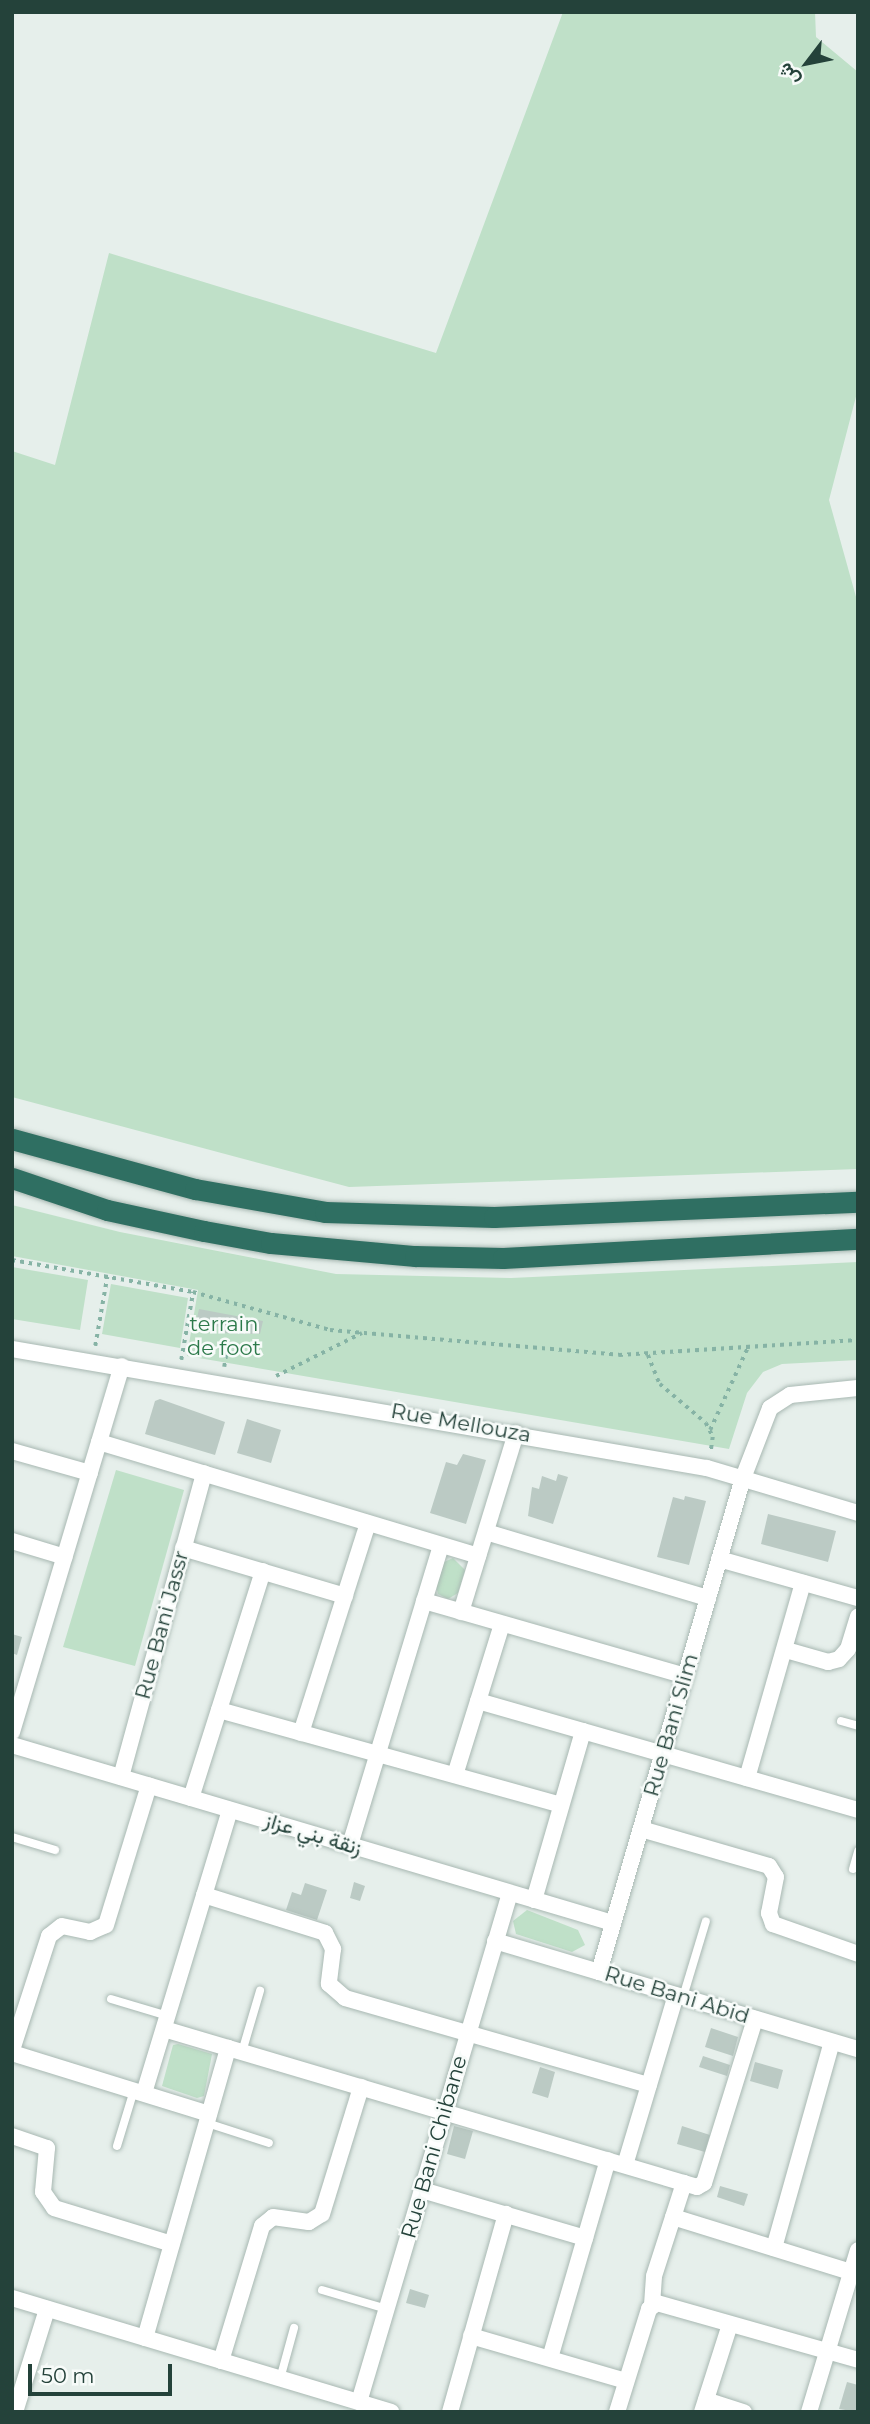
<!DOCTYPE html>
<html>
<head>
<meta charset="utf-8">
<style>
	body { margin:0 }
	#map { position:relative; width:870px; height:2424px; overflow:hidden; background:#e6efeb; font-family:Montserrat,Vazirmatn,sans-serif }
	div>[style] { position:absolute }
	[style*='--x'] { left:calc(var(--x)*1px); top:calc(var(--y)*1px); width:calc(var(--w)*1px); rotate:calc(var(--a)*1deg) }
	.green>* { inset:0; background:#bfe0c8 }
	.building>* { inset:0; background:#bbcac4 }
	.path>* { height:3.5px; margin-top:-1.75px; transform-origin:0; background:repeating-linear-gradient(90deg,#86b3a5 0 3.5px,transparent 0 8.5px) }
	.roads { filter:drop-shadow(0 0 2px #a8b8b2) drop-shadow(0 0 2px #a8b8b2) }
	.lane>* { height:8px; margin:-4px; padding:0 4px; transform-origin:4px; border-radius:4px; background:#fff }
	.street>* { height:16px; margin:-8px; padding:0 8px; transform-origin:8px; border-radius:8px; background:#fff }
	.highway>* { height:21px; margin:-10.5px; padding:0 10.5px; transform-origin:10.5px; border-radius:10.5px; background:#2f6f62 }
	span { translate:-50% -50%; white-space:nowrap; text-align:center; line-height:1.15; -webkit-text-stroke:5px #f7fbf9; paint-order:stroke }
	.park-label { font-size:21px; color:#2d7a4b }
	.street-label { font-size:21px; color:#24423a }
	.frame { position:absolute; inset:0; border:14px solid #24423a; pointer-events:none }
	.north { position:absolute; left:772px; top:28px; width:70px; height:70px; -webkit-text-stroke:5px #f7fbf9; paint-order:stroke; rotate:238deg; font-size:19px; font-weight:700; line-height:28px; text-align:center; color:#24423a }
	.north::after { content:''; display:block; margin:auto; width:24px; height:32px; background:#24423a; clip-path:polygon(50% 0,100% 100%,50% 72%,0 100%) }
	.scale { position:absolute; left:28px; top:2364px; width:144px; height:32px; box-sizing:border-box; border:4px solid #24423a; border-top:0; padding-left:9px; font-size:21px; line-height:24px; white-space:nowrap; color:#24423a; -webkit-text-stroke:5px #f7fbf9; paint-order:stroke }
</style>
</head>
<body>
<div id="map">
	<div class="green">
		<i style="clip-path:polygon(563px 12px,815px 12px,816px 37px,858px 72px,858px 389px,829px 500px,858px 604px,858px 1169px,349px 1187px,12px 1097px,12px 451px,55px 465px,109px 253px,436px 353px)"></i>
		<i style="clip-path:polygon(12px 1205px,120px 1232px,336px 1274px,511px 1278px,858px 1262px,858px 1360px,782px 1364px,763px 1372px,747px 1393px,729px 1449px,187px 1356px,198px 1290px,12px 1256px)"></i>
		<i style="clip-path:polygon(12px 1267px,88px 1280px,80px 1330px,12px 1319px)"></i>
		<i style="clip-path:polygon(111px 1284px,188px 1298px,180px 1348px,102px 1334px)"></i>
		<i style="clip-path:polygon(116px 1470px,184px 1490px,135px 1666px,63px 1647px)"></i>
		<i style="clip-path:polygon(453px 1558px,465px 1570px,458px 1593px,448px 1599px,438px 1594px,436px 1586px,444px 1562px)"></i>
		<i style="clip-path:polygon(527px 1910px,578px 1930px,585px 1945px,572px 1952px,516px 1934px,513px 1921px)"></i>
		<i style="clip-path:polygon(178px 2044px,212px 2054px,204px 2096px,197px 2098px,162px 2086px,173px 2045px)"></i>
	</div>
	<div class="building">
		<i style="clip-path:polygon(199px 1309px,263px 1321px,260px 1334px,218px 1333px,219px 1327px,196px 1322px)"></i>
		<i style="clip-path:polygon(160px 1399px,225px 1422px,215px 1455px,145px 1434px,155px 1401px)"></i>
		<i style="clip-path:polygon(247px 1419px,281px 1430px,271px 1463px,237px 1453px)"></i>
		<i style="clip-path:polygon(463px 1454px,486px 1460px,466px 1524px,430px 1513px,446px 1462px,457px 1465px)"></i>
		<i style="clip-path:polygon(558px 1474px,568px 1477px,553px 1524px,528px 1516px,532px 1487px,539px 1489px,542px 1476px,556px 1481px)"></i>
		<i style="clip-path:polygon(685px 1496px,706px 1501px,689px 1565px,657px 1557px,673px 1497px,684px 1500px)"></i>
		<i style="clip-path:polygon(768px 1514px,836px 1531px,828px 1562px,761px 1544px)"></i>
		<i style="clip-path:polygon(12px 1634px,22px 1637px,17px 1655px,12px 1653px)"></i>
		<i style="clip-path:polygon(354px 1882px,365px 1886px,360px 1901px,350px 1898px)"></i>
		<i style="clip-path:polygon(305px 1883px,327px 1890px,317px 1920px,286px 1910px,292px 1892px,301px 1895px)"></i>
		<i style="clip-path:polygon(711px 2028px,738px 2037px,733px 2056px,705px 2047px)"></i>
		<i style="clip-path:polygon(703px 2056px,730px 2065px,727px 2076px,699px 2067px)"></i>
		<i style="clip-path:polygon(755px 2062px,783px 2070px,778px 2089px,750px 2081px)"></i>
		<i style="clip-path:polygon(540px 2067px,555px 2072px,548px 2098px,532px 2093px)"></i>
		<i style="clip-path:polygon(454px 2126px,473px 2131px,465px 2159px,447px 2154px)"></i>
		<i style="clip-path:polygon(682px 2126px,710px 2135px,705px 2152px,677px 2144px)"></i>
		<i style="clip-path:polygon(720px 2186px,748px 2194px,744px 2206px,717px 2197px)"></i>
		<i style="clip-path:polygon(410px 2289px,429px 2295px,425px 2308px,406px 2303px)"></i>
		<i style="clip-path:polygon(847px 2382px,858px 2385px,858px 2412px,839px 2409px)"></i>
	</div>
	<div class="path">
		<i style="--x:12;--y:1260;--w:184;--a:10"></i>
		<i style="--x:193;--y:1292;--w:142;--a:15.5"></i>
		<i style="--x:330;--y:1330;--w:290;--a:4.9"></i>
		<i style="--x:619;--y:1355;--w:239;--a:-3.6"></i>
		<i style="--x:95;--y:1346;--w:70;--a:-80.1"></i>
		<i style="--x:648;--y:1355;--w:31;--a:68"></i>
		<i style="--x:660;--y:1384;--w:60;--a:40.3"></i>
		<i style="--x:706;--y:1423;--w:16;--a:63"></i>
		<i style="--x:713;--y:1437;--w:15;--a:98"></i>
		<i style="--x:181;--y:1360;--w:69;--a:-80"></i>
		<i style="--x:224;--y:1367;--w:25;--a:-81"></i>
		<i style="--x:276;--y:1376;--w:96;--a:-26.6"></i>
		<i style="--x:710;--y:1430;--w:89;--a:-65.4"></i>
	</div>
	<div class="roads">
		<div class="lane">
			<i style="--x:841;--y:1721;--w:18;--a:16"></i>
			<i style="--x:12;--y:1837;--w:45;--a:16.8"></i>
			<i style="--x:853;--y:1869;--w:19;--a:-74"></i>
			<i style="--x:683;--y:1997;--w:79;--a:-73.2"></i>
			<i style="--x:111;--y:1999;--w:59;--a:16.6"></i>
			<i style="--x:242;--y:2052;--w:64;--a:-73.6"></i>
			<i style="--x:207;--y:2123;--w:65;--a:17.9"></i>
			<i style="--x:117;--y:2146;--w:59;--a:-73.1"></i>
			<i style="--x:322;--y:2290;--w:68;--a:16.3"></i>
			<i style="--x:280;--y:2379;--w:53;--a:-74.6"></i>
		</div>
		<div class="street">
			<i style="--x:12;--y:1349;--w:705;--a:9.72"></i>
			<i style="--x:707;--y:1468;--w:158;--a:16.6"></i>
			<i style="--x:99;--y:1442;--w:396;--a:16.7"></i>
			<i style="--x:12;--y:1451;--w:81;--a:15.8"></i>
			<i style="--x:486;--y:1532;--w:232;--a:16.6"></i>
			<i style="--x:12;--y:1541;--w:55;--a:16.8"></i>
			<i style="--x:183;--y:1548;--w:169;--a:16.5"></i>
			<i style="--x:719;--y:1559;--w:144;--a:15.7"></i>
			<i style="--x:424;--y:1601;--w:272;--a:16"></i>
			<i style="--x:461;--y:1612;--w:187;--a:-72.9"></i>
			<i style="--x:786;--y:1650;--w:44;--a:15.9"></i>
			<i style="--x:828;--y:1662;--w:11;--a:-15"></i>
			<i style="--x:839;--y:1659;--w:13;--a:-48"></i>
			<i style="--x:848;--y:1649;--w:34;--a:-73"></i>
			<i style="--x:478;--y:1701;--w:395;--a:16"></i>
			<i style="--x:219;--y:1710;--w:355;--a:15.5"></i>
			<i style="--x:12;--y:1732;--w:382;--a:-73.3"></i>
			<i style="--x:301;--y:1733;--w:220;--a:-72.3"></i>
			<i style="--x:12;--y:1745;--w:627;--a:16.5"></i>
			<i style="--x:455;--y:1775;--w:158;--a:-72.7"></i>
			<i style="--x:121;--y:1777;--w:315;--a:-74.7"></i>
			<i style="--x:747;--y:1778;--w:203;--a:-74"></i>
			<i style="--x:191;--y:1798;--w:238;--a:-72.4"></i>
			<i style="--x:641;--y:1829;--w:133;--a:16.1"></i>
			<i style="--x:769;--y:1866;--w:13;--a:58"></i>
			<i style="--x:776;--y:1877;--w:37;--a:101"></i>
			<i style="--x:769;--y:1913;--w:12;--a:70"></i>
			<i style="--x:773;--y:1924;--w:90;--a:19.4"></i>
			<i style="--x:350;--y:1845;--w:313;--a:-73.1"></i>
			<i style="--x:204;--y:1895;--w:127;--a:17.4"></i>
			<i style="--x:325;--y:1933;--w:18;--a:63"></i>
			<i style="--x:333;--y:1949;--w:35;--a:97"></i>
			<i style="--x:329;--y:1984;--w:21;--a:41"></i>
			<i style="--x:345;--y:1998;--w:316;--a:16"></i>
			<i style="--x:534;--y:1900;--w:176;--a:-73.8"></i>
			<i style="--x:495;--y:1941;--w:379;--a:16.6"></i>
			<i style="--x:599;--y:1972;--w:515;--a:-73.75"></i>
			<i style="--x:743;--y:1478;--w:75;--a:-68.9"></i>
			<i style="--x:770;--y:1408;--w:24;--a:-33"></i>
			<i style="--x:790;--y:1395;--w:68;--a:-5.9"></i>
			<i style="--x:164;--y:2029;--w:556;--a:16.51"></i>
			<i style="--x:697;--y:2187;--w:8;--a:-30"></i>
			<i style="--x:704;--y:2183;--w:172;--a:-72.7"></i>
			<i style="--x:12;--y:2050;--w:120;--a:-72"></i>
			<i style="--x:49;--y:1936;--w:16;--a:-38"></i>
			<i style="--x:62;--y:1926;--w:29;--a:12"></i>
			<i style="--x:90;--y:1932;--w:17;--a:-24"></i>
			<i style="--x:106;--y:1925;--w:146;--a:-72.9"></i>
			<i style="--x:12;--y:2053;--w:206;--a:17.2"></i>
			<i style="--x:144;--y:2093;--w:296;--a:-73.1"></i>
			<i style="--x:12;--y:2136;--w:37;--a:19"></i>
			<i style="--x:47;--y:2148;--w:44;--a:95.2"></i>
			<i style="--x:43;--y:2192;--w:19;--a:55"></i>
			<i style="--x:54;--y:2208;--w:123;--a:17"></i>
			<i style="--x:625;--y:2165;--w:177;--a:-73.3"></i>
			<i style="--x:422;--y:2190;--w:170;--a:16.4"></i>
			<i style="--x:673;--y:2217;--w:186;--a:17.2"></i>
			<i style="--x:774;--y:2248;--w:214;--a:-74.3"></i>
			<i style="--x:12;--y:2298;--w:396;--a:16.7"></i>
			<i style="--x:652;--y:2305;--w:29;--a:-86"></i>
			<i style="--x:654;--y:2276;--w:98;--a:-72.1"></i>
			<i style="--x:471;--y:2336;--w:161;--a:16.2"></i>
			<i style="--x:145;--y:2338;--w:302;--a:-74"></i>
			<i style="--x:550;--y:2358;--w:206;--a:-73.7"></i>
			<i style="--x:221;--y:2361;--w:141;--a:-73.1"></i>
			<i style="--x:262;--y:2226;--w:14;--a:-39"></i>
			<i style="--x:273;--y:2217;--w:36;--a:8"></i>
			<i style="--x:309;--y:2222;--w:15;--a:-32"></i>
			<i style="--x:322;--y:2214;--w:133;--a:-72.9"></i>
			<i style="--x:706;--y:2400;--w:40;--a:18"></i>
			<i style="--x:359;--y:2402;--w:531;--a:-73.48"></i>
			<i style="--x:15;--y:2412;--w:108;--a:-72.7"></i>
			<i style="--x:450;--y:2412;--w:206;--a:-74.2"></i>
			<i style="--x:617;--y:2412;--w:108;--a:-72.7"></i>
			<i style="--x:649;--y:2309;--w:10;--a:-37"></i>
			<i style="--x:657;--y:2303;--w:209;--a:15.8"></i>
			<i style="--x:702;--y:2412;--w:92;--a:-72.3"></i>
			<i style="--x:809;--y:2412;--w:169;--a:-73.2"></i>
		</div>
		<div class="highway">
			<i style="--x:12;--y:1139;--w:190;--a:15.3"></i>
			<i style="--x:195;--y:1189;--w:132;--a:10"></i>
			<i style="--x:325;--y:1212;--w:169;--a:1.7"></i>
			<i style="--x:494;--y:1217;--w:364;--a:-2.4"></i>
			<i style="--x:12;--y:1178;--w:100;--a:18.6"></i>
			<i style="--x:107;--y:1210;--w:99;--a:12.2"></i>
			<i style="--x:204;--y:1231;--w:68;--a:10.2"></i>
			<i style="--x:271;--y:1243;--w:145;--a:5.2"></i>
			<i style="--x:415;--y:1256;--w:88;--a:1.3"></i>
			<i style="--x:503;--y:1258;--w:356;--a:-3.1"></i>
		</div>
	</div>
	<div class="park-label">
		<span style="left:224px;top:1336px">terrain<br>de foot</span>
	</div>
	<div class="street-label">
		<span style="left:461px;top:1423px;rotate:10deg">Rue Mellouza</span>
		<span style="left:162px;top:1625px;rotate:-75deg">Rue Bani Jassr</span>
		<span style="left:671px;top:1725px;rotate:-74deg">Rue Bani Slim</span>
		<span style="left:313px;top:1834px;rotate:17deg">زنقة بني عزاز</span>
		<span style="left:677px;top:1995px;rotate:17deg">Rue Bani Abid</span>
		<span style="left:434px;top:2147px;rotate:-74deg">Rue Bani Chibane</span>
	</div>
	<div class="frame"></div>
	<div class="north">ش</div>
	<div class="scale">50 m</div>
</div>
</body>
</html>
